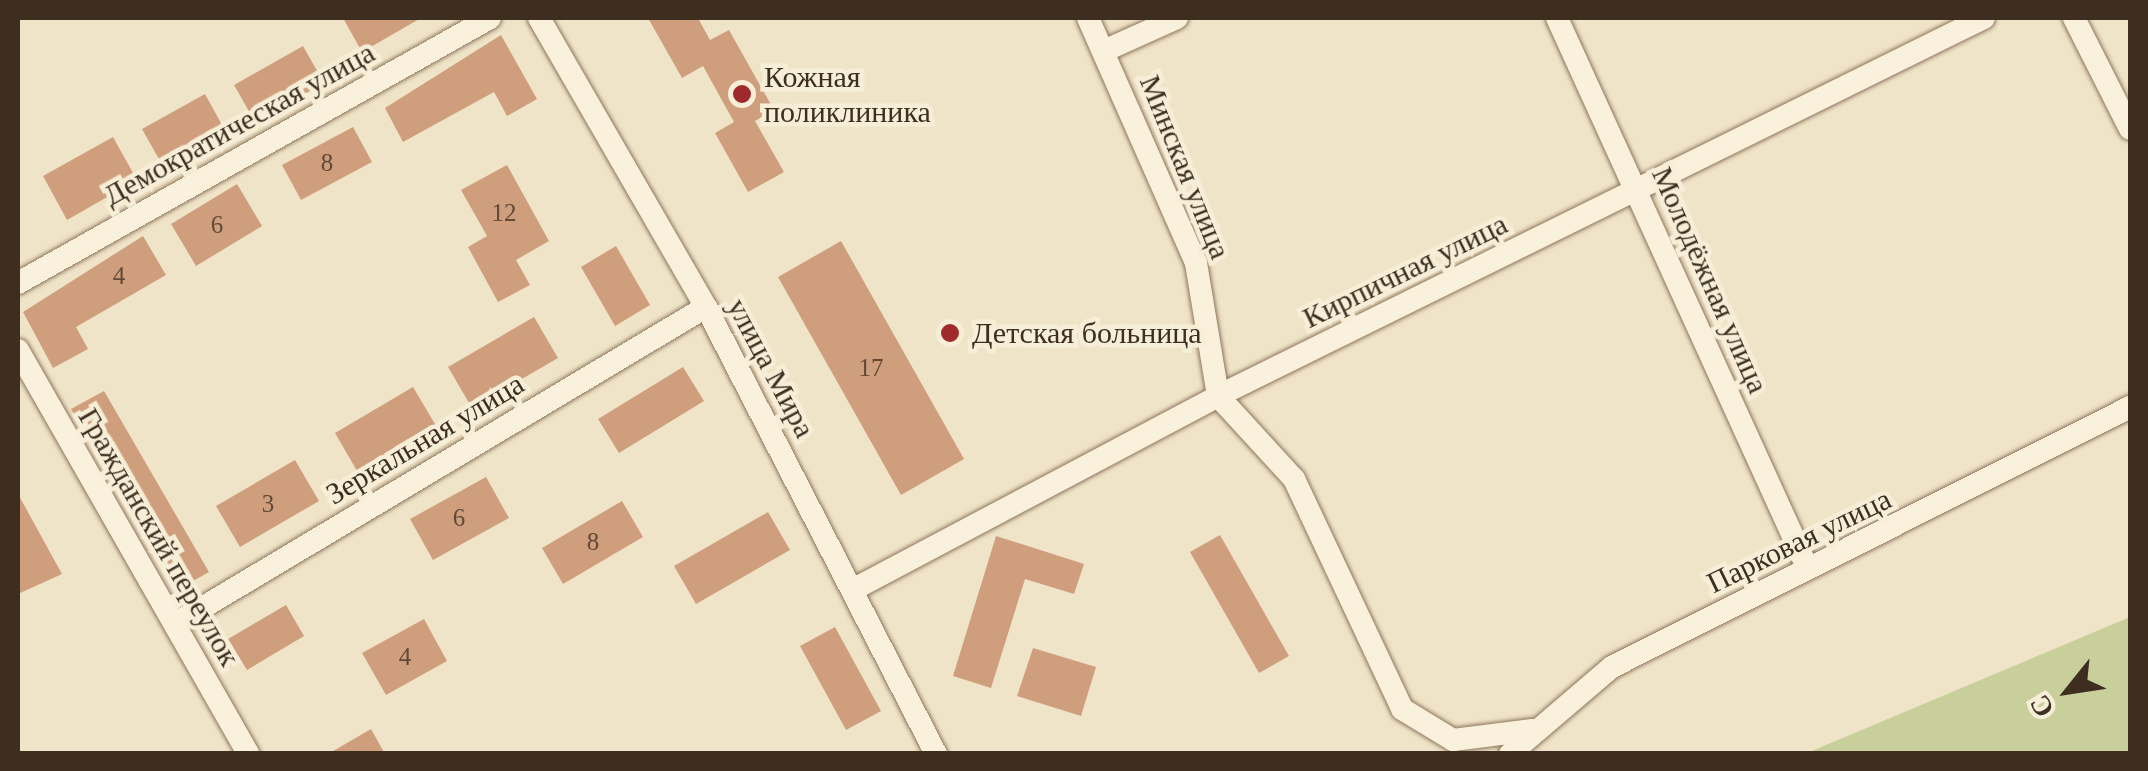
<!DOCTYPE html>
<html>
<head>
<meta charset="utf-8">
<style>
	body { margin:0 }
	#map { position:relative; width:2148px; height:771px; overflow:hidden; background:#f0e4c8; font-family:"Times New Roman",serif }
	div>[style] { position:absolute }
	[style*='--x'] { left:calc(var(--x)*1px); top:calc(var(--y)*1px); width:calc(var(--w)*1px); rotate:calc(var(--a)*1deg) }
	.green>* { inset:0; background:#c9cf9b }
	.building>* { inset:0; background:#cf9f7d }
	.roads { filter:drop-shadow(0 0 2px #8d765c) drop-shadow(0 0 2px #8d765c) }
	.minor>* { height:22px; margin:-11px; padding:0 11px; transform-origin:11px; border-radius:11px; background:#faf1dc }
	.dots>* { width:28px; height:28px; translate:-50% -50%; box-sizing:border-box; border:5px solid #f7eed8; border-radius:50% }
	span { translate:-50% -50%; white-space:nowrap; text-align:center; line-height:1.15; -webkit-text-stroke:9px #f7eed8; paint-order:stroke }
	.number-label { font-size:25px; color:#624a37 }
	.number-label span { -webkit-text-stroke-width:0 }
	.poi-label { font-size:30px; color:#3d2e20 }
	.left { translate:0 -50%; text-align:left }
	.street-label { font-size:30px; color:#3d2e20 }
	.frame { position:absolute; inset:0; border:20px solid #3d2e20; pointer-events:none }
	.north { position:absolute; left:2018px; top:641px; width:100px; height:100px; -webkit-text-stroke:8px #f7eed8; paint-order:stroke; rotate:240deg; font-size:28px; font-weight:700; line-height:40px; text-align:center; color:#3d2e20 }
	.north::after { content:''; display:block; margin:auto; width:35px; height:45px; background:#3d2e20; clip-path:polygon(50% 0,100% 100%,50% 72%,0 100%) }
</style>
</head>
<body>
<div id="map">
	<div class="green">
		<i style="clip-path:polygon(2130px 617px,2130px 753px,1807px 753px)"></i>
	</div>
	<div class="building">
		<i style="clip-path:polygon(343px 18px,421px 18px,362px 52px)"></i>
		<i style="clip-path:polygon(648px 18px,698px 18px,710px 40px,729px 30px,774px 110px,755px 121px,784px 172px,748px 192px,715px 133px,734px 122px,703px 66px,682px 78px)"></i>
		<i style="clip-path:polygon(501px 35px,537px 99px,507px 116px,494px 92px,403px 142px,385px 108px)"></i>
		<i style="clip-path:polygon(303px 46px,324px 83px,255px 122px,234px 85px)"></i>
		<i style="clip-path:polygon(205px 94px,227px 134px,164px 168px,142px 129px)"></i>
		<i style="clip-path:polygon(353px 127px,372px 162px,301px 200px,282px 165px)"></i>
		<i style="clip-path:polygon(113px 137px,137px 180px,67px 220px,43px 176px)"></i>
		<i style="clip-path:polygon(507px 165px,549px 241px,516px 260px,530px 285px,498px 302px,468px 247px,487px 236px,461px 190px)"></i>
		<i style="clip-path:polygon(237px 184px,262px 226px,196px 266px,171px 224px)"></i>
		<i style="clip-path:polygon(143px 236px,166px 275px,76px 327px,88px 349px,53px 368px,23px 312px)"></i>
		<i style="clip-path:polygon(841px 241px,964px 459px,901px 495px,778px 277px)"></i>
		<i style="clip-path:polygon(616px 246px,650px 305px,615px 326px,581px 267px)"></i>
		<i style="clip-path:polygon(534px 317px,558px 358px,472px 408px,448px 367px)"></i>
		<i style="clip-path:polygon(683px 367px,704px 401px,619px 453px,598px 419px)"></i>
		<i style="clip-path:polygon(413px 387px,438px 429px,360px 476px,335px 433px)"></i>
		<i style="clip-path:polygon(104px 391px,209px 572px,177px 590px,71px 409px)"></i>
		<i style="clip-path:polygon(295px 460px,319px 501px,240px 547px,216px 506px)"></i>
		<i style="clip-path:polygon(486px 477px,509px 518px,433px 560px,410px 519px)"></i>
		<i style="clip-path:polygon(18px 494px,62px 574px,18px 594px)"></i>
		<i style="clip-path:polygon(622px 501px,643px 537px,563px 584px,542px 548px)"></i>
		<i style="clip-path:polygon(768px 512px,790px 550px,696px 604px,674px 566px)"></i>
		<i style="clip-path:polygon(1220px 535px,1289px 656px,1259px 673px,1190px 552px)"></i>
		<i style="clip-path:polygon(996px 536px,1084px 564px,1074px 594px,1025px 579px,991px 688px,953px 676px)"></i>
		<i style="clip-path:polygon(286px 605px,304px 636px,247px 670px,228px 639px)"></i>
		<i style="clip-path:polygon(424px 619px,447px 661px,386px 695px,362px 653px)"></i>
		<i style="clip-path:polygon(835px 627px,881px 711px,846px 730px,800px 646px)"></i>
		<i style="clip-path:polygon(1033px 648px,1096px 667px,1081px 716px,1017px 696px)"></i>
		<i style="clip-path:polygon(371px 729px,385px 754px,328px 754px)"></i>
	</div>
	<div class="roads">
		<div class="minor">
			<i style="--x:539;--y:18;--w:334;--a:60"></i>
			<i style="--x:706;--y:307;--w:503;--a:62.77"></i>
			<i style="--x:1088;--y:18;--w:268;--a:66.2"></i>
			<i style="--x:1196;--y:263;--w:135;--a:80.6"></i>
			<i style="--x:1218;--y:396;--w:113;--a:47.5"></i>
			<i style="--x:1294;--y:479;--w:254;--a:64.8"></i>
			<i style="--x:1402;--y:709;--w:60;--a:31.3"></i>
			<i style="--x:1453;--y:740;--w:80;--a:-7.2"></i>
			<i style="--x:1557;--y:18;--w:603;--a:65.52"></i>
			<i style="--x:2074;--y:18;--w:124;--a:63.2"></i>
			<i style="--x:1106;--y:50;--w:78;--a:-24.3"></i>
			<i style="--x:18;--y:283;--w:541;--a:-29.31"></i>
			<i style="--x:18;--y:350;--w:465;--a:60.3"></i>
			<i style="--x:856;--y:588;--w:410;--a:-27.9"></i>
			<i style="--x:1218;--y:396;--w:854;--a:-26.27"></i>
			<i style="--x:175;--y:624;--w:618;--a:-30.84"></i>
			<i style="--x:1510;--y:754;--w:134;--a:-40.5"></i>
			<i style="--x:1612;--y:667;--w:580;--a:-26.65"></i>
		</div>
	</div>
	<div class="dots">
		<i style="left:742px;top:94px;background:#9e2a2b"></i>
		<i style="left:950px;top:333px;background:#9e2a2b"></i>
	</div>
	<div class="number-label">
		<span style="left:327px;top:163px">8</span>
		<span style="left:504px;top:213px">12</span>
		<span style="left:217px;top:225px">6</span>
		<span style="left:119px;top:276px">4</span>
		<span style="left:871px;top:368px">17</span>
		<span style="left:268px;top:504px">3</span>
		<span style="left:459px;top:518px">6</span>
		<span style="left:593px;top:542px">8</span>
		<span style="left:405px;top:657px">4</span>
	</div>
	<div class="poi-label">
		<span class="left" style="left:764px;top:94px">Кожная<br>поликлиника</span>
		<span class="left" style="left:972px;top:333px">Детская больница</span>
	</div>
	<div class="street-label">
		<span style="left:239px;top:124px;rotate:-29deg">Демократическая улица</span>
		<span style="left:1185px;top:167px;rotate:68deg">Минская улица</span>
		<span style="left:1405px;top:271px;rotate:-26deg">Кирпичная улица</span>
		<span style="left:1710px;top:280px;rotate:66deg">Молодёжная улица</span>
		<span style="left:771px;top:368px;rotate:62deg">улица Мира</span>
		<span style="left:425px;top:439px;rotate:-31deg">Зеркальная улица</span>
		<span style="left:159px;top:537px;rotate:60deg">Гражданский переулок</span>
		<span style="left:1799px;top:541px;rotate:-26deg">Парковая улица</span>
	</div>
	<div class="frame"></div>
	<div class="north">С</div>
</div>
</body>
</html>
